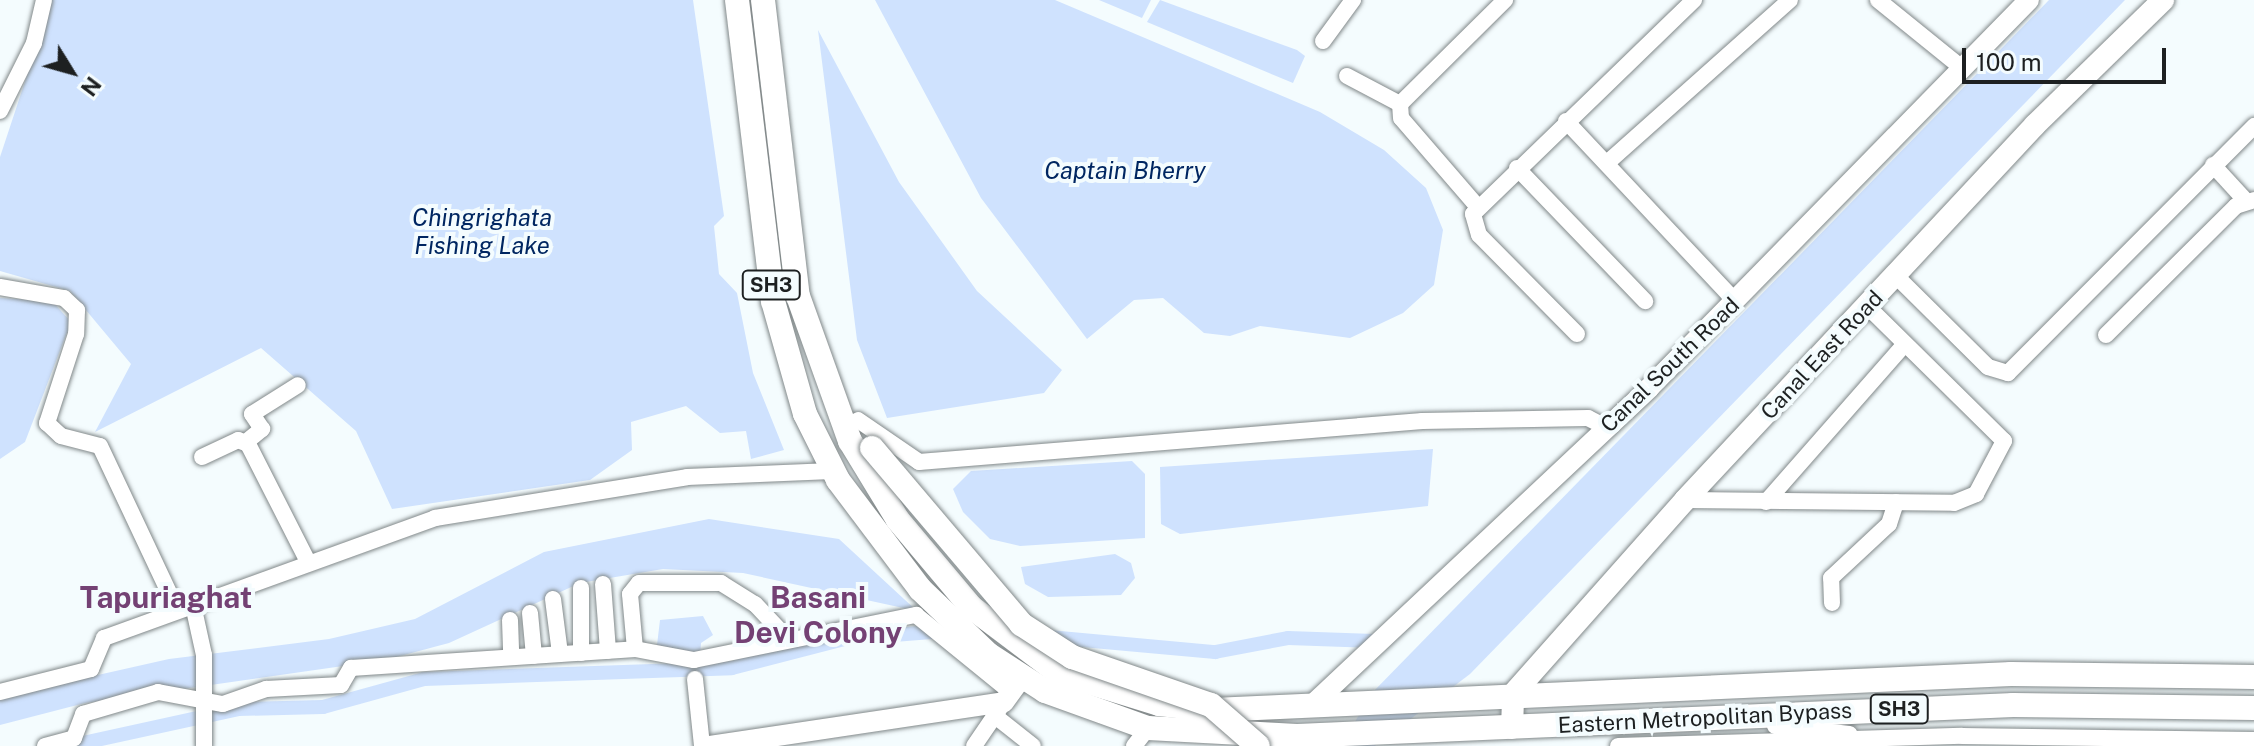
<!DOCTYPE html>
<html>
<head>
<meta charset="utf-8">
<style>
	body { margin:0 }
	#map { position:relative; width:2254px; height:746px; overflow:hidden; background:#f4fcfe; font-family:"Public Sans",sans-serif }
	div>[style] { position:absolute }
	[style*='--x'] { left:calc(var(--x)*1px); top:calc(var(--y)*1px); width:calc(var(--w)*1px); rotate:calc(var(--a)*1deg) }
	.water>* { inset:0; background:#cfe2fe }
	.canal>* { height:14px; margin:-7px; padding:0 7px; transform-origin:7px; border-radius:7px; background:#cfe2fe }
	.roads { filter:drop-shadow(0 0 2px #818889) drop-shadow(0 0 2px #818889) }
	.minor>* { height:16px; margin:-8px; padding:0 8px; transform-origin:8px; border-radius:8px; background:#fff }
	.tertiary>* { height:20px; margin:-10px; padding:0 10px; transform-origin:10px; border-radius:10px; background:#fff }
	.secondary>* { height:22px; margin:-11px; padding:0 11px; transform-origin:11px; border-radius:11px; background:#fff }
	.primary>* { height:24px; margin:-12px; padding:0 12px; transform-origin:12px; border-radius:12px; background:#fff }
	.bridges { filter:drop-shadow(0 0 2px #818889) drop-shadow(0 0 2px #818889) }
	.primary-bridge>* { height:24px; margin:-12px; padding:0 12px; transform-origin:12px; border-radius:12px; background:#fff }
	span { translate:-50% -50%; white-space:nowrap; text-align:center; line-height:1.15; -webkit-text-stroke:8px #f4fcfe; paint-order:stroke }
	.shield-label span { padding:2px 6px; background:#f4fcfe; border:2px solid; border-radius:6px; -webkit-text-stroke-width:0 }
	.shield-label { font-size:20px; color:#1d2021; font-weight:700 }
	.street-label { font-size:22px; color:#1d2021 }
	.water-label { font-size:24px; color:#002661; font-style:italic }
	.district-label { font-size:30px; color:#744174; font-weight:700 }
	.north { position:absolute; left:32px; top:32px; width:80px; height:80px; -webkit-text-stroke:6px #f4fcfe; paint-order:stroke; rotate:127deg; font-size:22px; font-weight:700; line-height:32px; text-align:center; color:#1d2021 }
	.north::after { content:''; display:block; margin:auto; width:28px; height:36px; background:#1d2021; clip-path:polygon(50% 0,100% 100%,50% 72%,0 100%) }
	.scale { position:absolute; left:1962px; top:48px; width:204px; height:36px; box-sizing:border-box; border:4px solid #1d2021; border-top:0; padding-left:10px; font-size:24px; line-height:28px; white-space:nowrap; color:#1d2021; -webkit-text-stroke:6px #f4fcfe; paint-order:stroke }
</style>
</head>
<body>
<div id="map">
	<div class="water">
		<i style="clip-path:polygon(52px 0,693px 0,724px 216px,714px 226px,719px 274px,737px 293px,753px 373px,784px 450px,751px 459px,746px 431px,720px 433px,686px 406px,631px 422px,632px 450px,590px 480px,392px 509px,356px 431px,261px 348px,95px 432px,131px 364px,70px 291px,0 271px,0 157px)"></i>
		<i style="clip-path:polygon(875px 0,1055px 0,1320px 112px,1384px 150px,1426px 188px,1443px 230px,1434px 285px,1403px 313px,1350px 338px,1260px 326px,1230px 336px,1204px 333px,1163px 298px,1134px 300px,1087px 339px,981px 198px)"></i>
		<i style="clip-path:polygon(1099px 0,1151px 0,1142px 18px)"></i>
		<i style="clip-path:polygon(1160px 0,1297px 50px,1305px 56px,1293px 83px,1147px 22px)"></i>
		<i style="clip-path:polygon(2049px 0,2125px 0,1470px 674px,1375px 746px,1341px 746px,1371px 694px)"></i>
		<i style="clip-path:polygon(818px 30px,899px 182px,977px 291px,1062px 370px,1044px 393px,887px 418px,857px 340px)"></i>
		<i style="clip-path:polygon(0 298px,52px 301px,71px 322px,25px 442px,0 459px)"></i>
		<i style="clip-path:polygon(1433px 449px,1428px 506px,1180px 534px,1161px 524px,1160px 467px)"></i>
		<i style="clip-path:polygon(1132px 461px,1145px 474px,1145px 538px,1020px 546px,990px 539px,963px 512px,953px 489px,971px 471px)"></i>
		<i style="clip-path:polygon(709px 519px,839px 539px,917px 611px,743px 573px,663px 569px,580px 583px,449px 643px,385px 660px,85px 703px,0 725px,0 697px,169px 659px,329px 639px,415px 619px,544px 552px)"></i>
		<i style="clip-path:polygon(1115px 554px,1131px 563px,1135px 578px,1121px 595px,1048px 597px,1025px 584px,1021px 567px)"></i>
		<i style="clip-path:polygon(703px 616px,713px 635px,701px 643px,700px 656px,657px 645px,660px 620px)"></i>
	</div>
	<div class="canal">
		<i style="--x:1049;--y:637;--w:167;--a:5.2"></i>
		<i style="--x:1215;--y:652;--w:74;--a:-10.9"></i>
		<i style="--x:1288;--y:638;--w:86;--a:2"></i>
		<i style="--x:69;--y:746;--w:173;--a:-12.3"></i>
		<i style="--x:238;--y:709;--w:85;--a:-1.3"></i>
		<i style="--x:323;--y:707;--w:105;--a:-15.5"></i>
		<i style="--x:424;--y:679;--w:308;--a:-2"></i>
		<i style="--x:732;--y:668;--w:116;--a:-14.5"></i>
		<i style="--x:844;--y:639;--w:100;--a:-4.6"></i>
	</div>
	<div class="roads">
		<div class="minor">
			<i style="--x:1878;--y:0;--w:108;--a:39"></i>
			<i style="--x:1323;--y:41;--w:51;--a:-53.8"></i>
			<i style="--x:1347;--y:76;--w:60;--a:27.8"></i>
			<i style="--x:0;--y:111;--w:76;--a:-63.4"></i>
			<i style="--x:34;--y:43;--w:44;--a:-76.9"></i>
			<i style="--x:1566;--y:121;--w:247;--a:46.8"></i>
			<i style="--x:1607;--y:163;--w:245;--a:-41.7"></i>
			<i style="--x:2213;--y:165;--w:49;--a:47.5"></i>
			<i style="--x:1517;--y:168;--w:185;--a:46.1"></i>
			<i style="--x:1477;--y:206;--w:116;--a:-130.8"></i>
			<i style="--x:1401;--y:118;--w:14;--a:-94"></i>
			<i style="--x:1400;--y:104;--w:148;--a:-44.7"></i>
			<i style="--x:1896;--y:276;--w:129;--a:44.7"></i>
			<i style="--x:1988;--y:367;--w:21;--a:17"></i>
			<i style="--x:2008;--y:373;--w:349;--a:-45.1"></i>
			<i style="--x:0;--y:287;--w:65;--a:9.8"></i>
			<i style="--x:64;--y:298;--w:18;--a:43"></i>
			<i style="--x:77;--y:310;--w:24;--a:92"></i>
			<i style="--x:76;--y:334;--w:94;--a:108"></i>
			<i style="--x:47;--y:423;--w:19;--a:43"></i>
			<i style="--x:61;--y:436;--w:40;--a:14.4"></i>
			<i style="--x:100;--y:446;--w:181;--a:64.8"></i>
			<i style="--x:1577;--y:334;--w:139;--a:-134.7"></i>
			<i style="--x:1479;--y:235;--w:22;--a:-106"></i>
			<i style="--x:1473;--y:214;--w:308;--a:-44.1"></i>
			<i style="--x:2106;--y:335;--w:183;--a:-44.8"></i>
			<i style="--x:2236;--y:206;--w:19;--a:-18"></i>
			<i style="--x:858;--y:420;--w:74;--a:34.5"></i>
			<i style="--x:919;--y:462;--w:505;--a:-4.66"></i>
			<i style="--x:1422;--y:421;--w:166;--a:-1"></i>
			<i style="--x:1588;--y:418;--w:20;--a:27"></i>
			<i style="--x:246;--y:442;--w:21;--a:-39"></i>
			<i style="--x:262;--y:429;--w:18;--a:-124"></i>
			<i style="--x:252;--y:414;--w:54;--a:-32.2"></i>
			<i style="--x:202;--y:457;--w:40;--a:-25"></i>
			<i style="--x:238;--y:440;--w:11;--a:22"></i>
			<i style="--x:248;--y:444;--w:130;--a:63"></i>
			<i style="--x:1685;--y:500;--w:269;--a:0.6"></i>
			<i style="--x:1954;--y:503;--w:24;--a:-22"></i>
			<i style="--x:1976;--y:494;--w:60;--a:-62.2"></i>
			<i style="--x:2004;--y:441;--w:192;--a:-135.4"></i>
			<i style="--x:1766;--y:502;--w:210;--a:-48.7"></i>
			<i style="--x:603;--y:584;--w:67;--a:85.7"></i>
			<i style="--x:581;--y:588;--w:65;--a:90"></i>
			<i style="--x:553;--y:599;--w:55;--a:82.7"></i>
			<i style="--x:1832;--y:603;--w:25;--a:-92"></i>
			<i style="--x:1831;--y:578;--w:79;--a:-43"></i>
			<i style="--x:1889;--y:524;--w:23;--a:-72"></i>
			<i style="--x:193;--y:605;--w:51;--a:77.6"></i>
			<i style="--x:204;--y:655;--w:91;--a:90"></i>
			<i style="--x:530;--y:613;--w:43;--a:84.7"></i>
			<i style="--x:510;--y:620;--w:37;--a:88"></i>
			<i style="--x:635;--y:649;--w:55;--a:-95.2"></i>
			<i style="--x:630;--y:594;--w:14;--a:-51"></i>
			<i style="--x:639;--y:583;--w:82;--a:0"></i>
			<i style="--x:721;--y:583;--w:40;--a:32"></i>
			<i style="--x:755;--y:604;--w:48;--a:46.7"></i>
			<i style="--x:695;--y:679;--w:67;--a:84"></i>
			<i style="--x:0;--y:692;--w:94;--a:-14.2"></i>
			<i style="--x:91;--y:669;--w:34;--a:-67"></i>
			<i style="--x:104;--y:638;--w:352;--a:-19.9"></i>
			<i style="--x:435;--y:518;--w:255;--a:-9.2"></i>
			<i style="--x:687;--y:477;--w:145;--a:-2.4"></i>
			<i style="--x:995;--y:716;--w:48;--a:38.3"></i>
			<i style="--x:1775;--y:726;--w:75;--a:6.1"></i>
			<i style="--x:45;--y:746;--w:30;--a:-15"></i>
			<i style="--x:74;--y:738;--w:26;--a:-69"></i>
			<i style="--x:83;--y:714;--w:78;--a:-16.3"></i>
			<i style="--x:158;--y:692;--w:66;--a:10.5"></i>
			<i style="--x:223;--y:704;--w:46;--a:-19.2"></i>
			<i style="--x:266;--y:689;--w:75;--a:-3.1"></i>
			<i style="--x:341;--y:685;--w:20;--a:-60"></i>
			<i style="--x:351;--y:668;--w:285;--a:-3.8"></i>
			<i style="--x:635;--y:649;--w:60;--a:10.6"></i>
			<i style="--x:694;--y:660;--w:227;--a:-11.5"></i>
			<i style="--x:916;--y:615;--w:124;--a:39.1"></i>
			<i style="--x:974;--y:746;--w:53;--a:-55.7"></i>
			<i style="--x:1134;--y:746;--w:23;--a:-52"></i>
			<i style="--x:1618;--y:746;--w:344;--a:-1.7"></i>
			<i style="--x:1962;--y:736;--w:292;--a:0.8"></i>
		</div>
		<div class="tertiary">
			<i style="--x:1312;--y:705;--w:463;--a:-43.2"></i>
			<i style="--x:1649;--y:388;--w:543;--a:-45.6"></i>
			<i style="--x:710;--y:746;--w:297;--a:-8.5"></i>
			<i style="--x:1004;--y:702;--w:29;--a:-54"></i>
		</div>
		<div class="secondary">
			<i style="--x:1512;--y:728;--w:34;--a:-88"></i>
			<i style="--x:1513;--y:694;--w:259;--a:-48.4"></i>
			<i style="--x:1685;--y:500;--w:513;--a:-46.97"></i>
			<i style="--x:2035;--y:125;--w:179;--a:-44.3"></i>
		</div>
		<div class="primary">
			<i style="--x:737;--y:0;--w:303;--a:83.2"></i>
			<i style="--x:773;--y:301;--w:117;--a:74.2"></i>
			<i style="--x:805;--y:414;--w:74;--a:63.4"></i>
			<i style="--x:838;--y:480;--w:136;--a:53"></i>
			<i style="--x:920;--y:589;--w:94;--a:43.7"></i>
			<i style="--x:988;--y:654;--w:68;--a:33"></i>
			<i style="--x:1045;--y:691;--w:109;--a:19.8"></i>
			<i style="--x:1148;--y:728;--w:149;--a:3.1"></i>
			<i style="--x:1297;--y:736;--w:717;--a:-2.48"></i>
			<i style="--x:2013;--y:705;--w:241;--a:0.7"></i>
			<i style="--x:763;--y:0;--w:298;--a:83.3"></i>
			<i style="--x:798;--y:296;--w:154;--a:70.3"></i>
			<i style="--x:850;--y:441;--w:92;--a:58.7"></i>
			<i style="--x:898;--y:520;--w:114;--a:50"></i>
			<i style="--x:971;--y:607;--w:110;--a:36.9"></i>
			<i style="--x:1059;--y:673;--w:105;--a:17.2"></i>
			<i style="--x:1159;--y:704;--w:54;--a:6.3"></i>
			<i style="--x:1213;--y:710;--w:799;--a:-2.58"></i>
			<i style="--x:2011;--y:674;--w:243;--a:0.7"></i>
		</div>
	</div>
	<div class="bridges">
		<div class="primary-bridge">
			<i style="--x:872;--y:448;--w:231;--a:49.7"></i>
			<i style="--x:1021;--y:624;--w:61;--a:32.9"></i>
			<i style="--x:1072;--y:657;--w:147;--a:19.1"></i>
			<i style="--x:1211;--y:705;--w:62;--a:41.1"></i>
		</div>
	</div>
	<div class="shield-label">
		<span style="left:771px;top:285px">SH3</span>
		<span style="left:1899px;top:709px">SH3</span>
	</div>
	<div class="street-label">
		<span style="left:1822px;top:355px;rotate:-47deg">Canal East Road</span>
		<span style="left:1670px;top:365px;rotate:-44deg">Canal South Road</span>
		<span style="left:1705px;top:718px;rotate:-3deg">Eastern Metropolitan Bypass</span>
	</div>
	<div class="water-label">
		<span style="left:1125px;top:171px">Captain Bherry</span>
		<span style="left:482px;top:232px">Chingrighata<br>Fishing Lake</span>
	</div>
	<div class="district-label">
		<span style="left:166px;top:597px">Tapuriaghat</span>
		<span style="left:818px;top:614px">Basani<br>Devi Colony</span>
	</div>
	<div class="north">N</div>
	<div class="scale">100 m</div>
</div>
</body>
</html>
